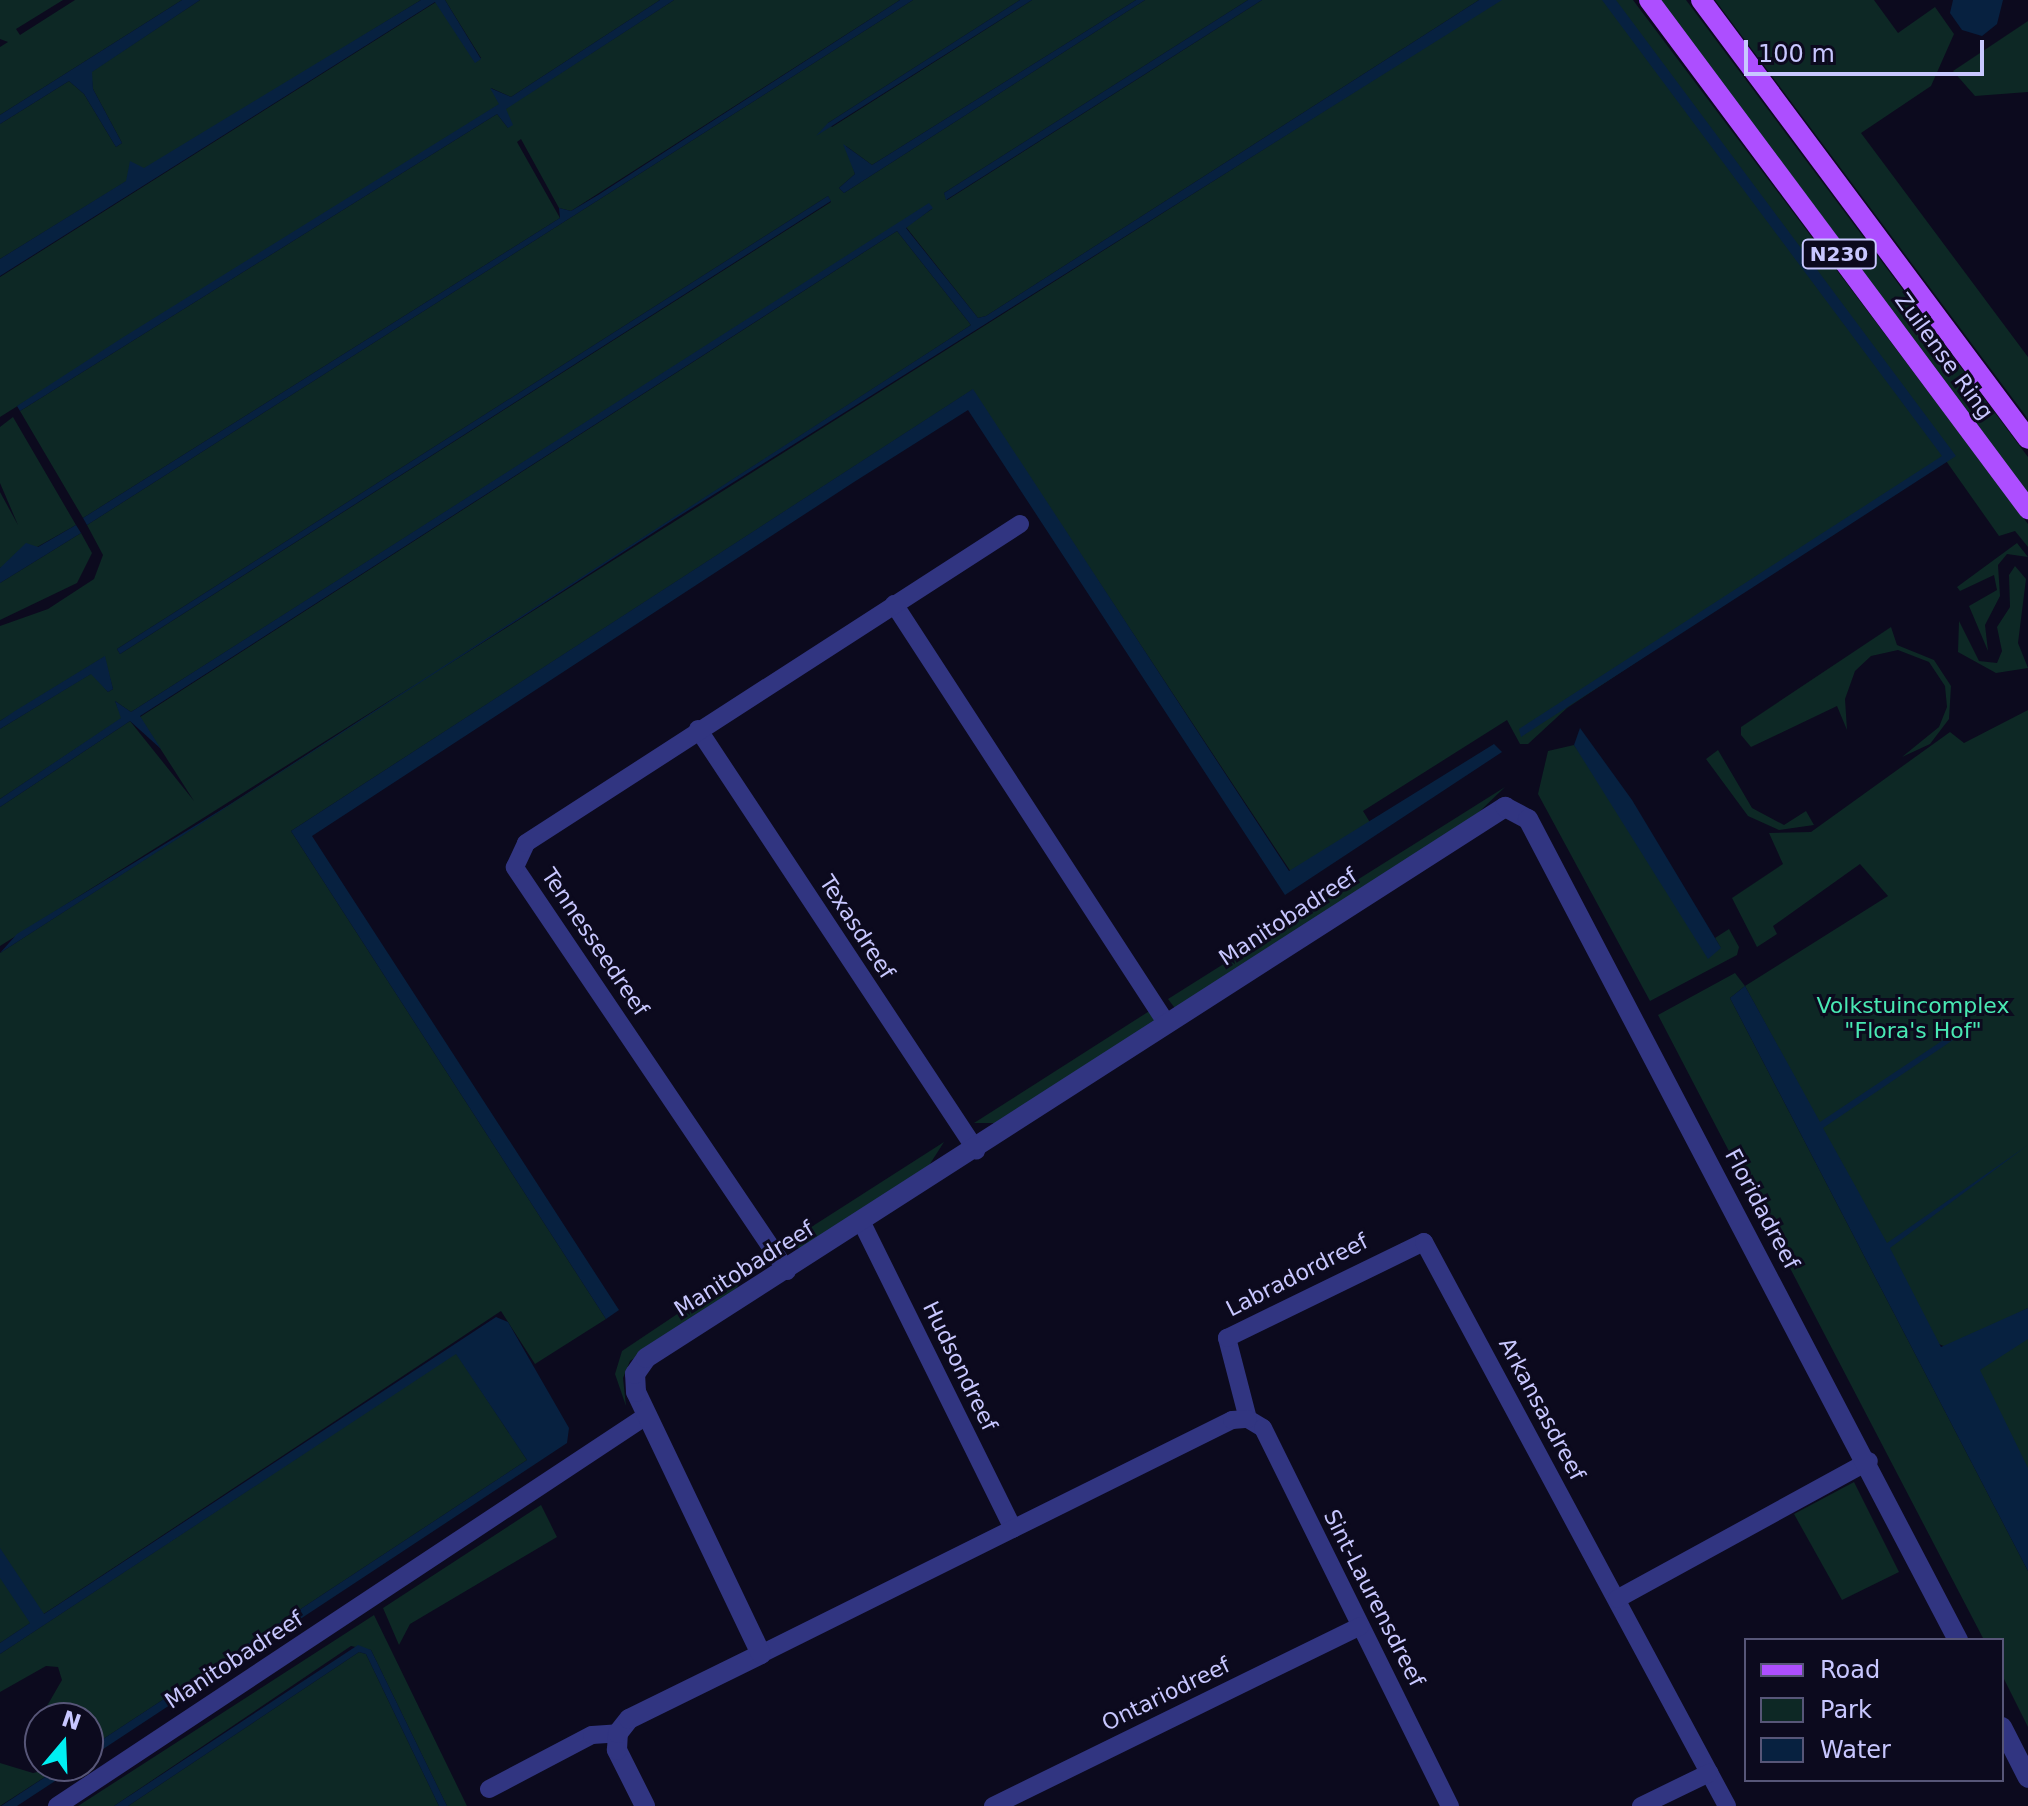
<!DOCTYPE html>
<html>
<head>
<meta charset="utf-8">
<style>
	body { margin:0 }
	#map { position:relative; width:2028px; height:1806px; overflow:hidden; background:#0c0a1e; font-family:"DejaVu Sans",sans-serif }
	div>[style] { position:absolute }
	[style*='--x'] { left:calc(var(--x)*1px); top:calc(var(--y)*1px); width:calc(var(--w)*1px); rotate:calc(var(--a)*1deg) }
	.green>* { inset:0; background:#0d2825 }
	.water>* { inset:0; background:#072140 }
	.minor>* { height:18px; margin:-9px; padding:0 9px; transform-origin:9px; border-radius:9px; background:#313581 }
	.tertiary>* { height:20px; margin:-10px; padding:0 10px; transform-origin:10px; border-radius:10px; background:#313581 }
	.primary>* { height:20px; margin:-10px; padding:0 10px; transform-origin:10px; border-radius:10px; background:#ad4eff }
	span { translate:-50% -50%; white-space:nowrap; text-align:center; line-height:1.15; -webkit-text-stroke:6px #0c0a1e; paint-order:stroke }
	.shield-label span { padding:2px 6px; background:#0c0a1e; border:2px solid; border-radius:6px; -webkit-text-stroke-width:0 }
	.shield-label { font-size:20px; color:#c8c7ff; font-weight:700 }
	.street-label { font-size:22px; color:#c8c7ff }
	.park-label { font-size:22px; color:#49e8b3 }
	.legend { position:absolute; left:1744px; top:1638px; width:260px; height:144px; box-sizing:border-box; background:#0c0a1e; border:2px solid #575678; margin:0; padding:10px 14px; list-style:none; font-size:24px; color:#c8c7ff }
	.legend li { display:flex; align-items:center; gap:16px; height:40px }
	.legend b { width:40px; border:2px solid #575678 }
	.north { position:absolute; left:24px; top:1702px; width:80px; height:80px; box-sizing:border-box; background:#0c0a1e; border:2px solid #575678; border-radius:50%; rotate:19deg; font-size:22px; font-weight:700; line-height:32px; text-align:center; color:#c8c7ff }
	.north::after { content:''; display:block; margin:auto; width:28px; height:36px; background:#00eff2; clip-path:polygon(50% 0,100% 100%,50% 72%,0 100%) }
	.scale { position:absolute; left:1744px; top:40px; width:240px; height:36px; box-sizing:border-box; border:4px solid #c8c7ff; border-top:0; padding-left:10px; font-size:24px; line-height:28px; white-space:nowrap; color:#c8c7ff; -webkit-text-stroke:6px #0c0a1e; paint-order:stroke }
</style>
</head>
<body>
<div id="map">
	<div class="green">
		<i style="clip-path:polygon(0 0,63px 0,16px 29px,20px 35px,75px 0,182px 0,0 115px,0 47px,8px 42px,0 39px)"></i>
		<i style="clip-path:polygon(200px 0,421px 0,0 259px,0 124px,69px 81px,84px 94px,116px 147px,122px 143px,93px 89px,91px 72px)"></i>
		<i style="clip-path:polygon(445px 0,660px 0,511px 97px,491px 88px,500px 104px,0 417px,0 277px,436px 2px,475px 62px,481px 58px)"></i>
		<i style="clip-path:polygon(674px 0,900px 0,571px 211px,559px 208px,521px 139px,517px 142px,560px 218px,83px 518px,20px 411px,497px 114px,508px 128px,505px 109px)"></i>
		<i style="clip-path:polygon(evenodd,913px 0,1020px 0,828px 123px,832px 127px,1032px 0,1136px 0,872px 165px,846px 146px,855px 174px,839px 188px,844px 193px,1145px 0,1248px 0,944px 193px,947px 200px,1262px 0,1479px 0,986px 316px,978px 318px,906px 227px,932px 209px,929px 204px,131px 712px,115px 701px,122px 718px,0 799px,0 729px,92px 673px,108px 692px,113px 689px,104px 657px,0 721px,0 626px,48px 609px,94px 579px,103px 555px,87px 525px,913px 0,828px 196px,831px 202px,120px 654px,117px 649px,828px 196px)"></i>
		<i style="clip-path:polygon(1500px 0,1633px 0,2028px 524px,2028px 547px,2015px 531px,1999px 536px,1944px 458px,1567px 708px,1528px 744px,1520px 744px,1507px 720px,1363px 811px,1371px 824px,1291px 872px,972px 390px,291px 831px,606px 1319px,535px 1364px,501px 1311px,0 1643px,0 953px,416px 684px,0 946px,0 807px,130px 721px,194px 801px,140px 717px,897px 231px,971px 325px,441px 669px)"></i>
		<i style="clip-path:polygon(1657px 0,1686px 0,2028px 457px,2028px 497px)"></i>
		<i style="clip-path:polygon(1715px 0,1874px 0,1898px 33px,1935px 7px,1954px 34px,1931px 86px,1861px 133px,2028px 357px,2028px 419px)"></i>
		<i style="clip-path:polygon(2028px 21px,2028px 92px,1975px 96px,1953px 71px)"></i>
		<i style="clip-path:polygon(13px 417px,76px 525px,0 568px,0 492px,18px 525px,0 483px,0 427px)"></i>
		<i style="clip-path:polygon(81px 533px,92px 553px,77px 583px,0 620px,0 583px)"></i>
		<i style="clip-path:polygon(2017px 543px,2028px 557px,2007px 554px,1998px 565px,2000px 596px,1985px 625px,1988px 651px,1969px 606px,1997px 590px,1994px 575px,1960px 591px,1957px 587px)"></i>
		<i style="clip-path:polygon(2015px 566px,2026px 579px,2018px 643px,2028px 668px,1996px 673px,1958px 652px,1959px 621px,1979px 661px,1997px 663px,2002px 651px,1997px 627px,2010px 607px,2009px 575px)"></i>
		<i style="clip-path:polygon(1891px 627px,1897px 645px,1934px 660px,1951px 686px,1949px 719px,1930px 744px,1902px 757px,1939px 727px,1947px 707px,1945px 686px,1929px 662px,1898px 650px,1871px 656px,1855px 671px,1845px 699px,1847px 730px,1837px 706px,1751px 747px,1741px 735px,1741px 727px)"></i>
		<i style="clip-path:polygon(2028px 710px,2028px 1308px,1948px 1348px,1939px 1344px,1745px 986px,1730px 998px,2028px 1571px,2028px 1727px,2002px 1675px,2002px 1640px,1984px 1640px,1658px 1015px,1735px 973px,1745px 986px,1888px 896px,1860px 864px,1773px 926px,1777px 934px,1757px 947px,1732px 898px,1783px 864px,1769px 833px,1811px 832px,1950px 732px,1964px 743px)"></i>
		<i style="clip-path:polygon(1574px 745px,1721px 948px,1715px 938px,1729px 929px,1739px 947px,1737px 955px,1650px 1001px,1538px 794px,1548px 751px)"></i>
		<i style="clip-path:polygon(1718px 750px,1752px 808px,1784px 825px,1806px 811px,1814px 825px,1779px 830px,1748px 816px,1706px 759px)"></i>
		<i style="clip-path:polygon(1505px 787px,1476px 815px,1177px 1011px,1168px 999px)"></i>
		<i style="clip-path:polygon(1151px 1010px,1160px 1022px,996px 1123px,974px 1123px)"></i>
		<i style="clip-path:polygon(944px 1142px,928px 1167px,802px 1248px,780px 1247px)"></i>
		<i style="clip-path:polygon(749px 1266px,735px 1291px,630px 1361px,623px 1378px,626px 1406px,615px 1374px,622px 1351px)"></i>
		<i style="clip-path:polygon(2028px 1320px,2028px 1497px,1954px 1364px)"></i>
		<i style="clip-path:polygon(456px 1353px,527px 1460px,88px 1749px,88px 1718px,40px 1718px,62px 1680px,58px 1667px,46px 1666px,0 1692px,0 1654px)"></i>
		<i style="clip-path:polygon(1854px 1482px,1899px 1572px,1842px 1600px,1794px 1514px)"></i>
		<i style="clip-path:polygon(541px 1505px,557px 1537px,410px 1624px,399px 1645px,383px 1608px)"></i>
		<i style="clip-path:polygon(374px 1615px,467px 1806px,447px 1806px,371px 1650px,351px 1646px,114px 1806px,78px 1806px)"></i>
		<i style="clip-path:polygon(359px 1652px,366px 1654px,439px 1806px,128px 1806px)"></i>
		<i style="clip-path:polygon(0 1763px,33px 1773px,62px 1766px,0 1806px)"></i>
	</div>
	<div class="water">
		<i style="clip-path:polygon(182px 0,200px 0,92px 72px,93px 89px,122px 143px,116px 147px,84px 94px,69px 81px,0 124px,0 115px)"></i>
		<i style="clip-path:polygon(421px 0,445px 0,481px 59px,475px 63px,435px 2px,0 276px,0 259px,126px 181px,130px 161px,144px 168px)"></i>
		<i style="clip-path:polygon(660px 0,674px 0,506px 109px,513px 125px,508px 128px,497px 114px,20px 411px,17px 406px,122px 338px,499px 104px,490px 88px,511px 97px)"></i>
		<i style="clip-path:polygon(900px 0,913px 0,87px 525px,83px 518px,560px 218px,559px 208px,571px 211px,598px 195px)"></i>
		<i style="clip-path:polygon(1020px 0,1032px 0,816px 136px,828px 123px)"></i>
		<i style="clip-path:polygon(1136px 0,1145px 0,844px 193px,839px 188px,855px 174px,843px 144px,872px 165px)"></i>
		<i style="clip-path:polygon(1248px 0,1262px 0,946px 200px,944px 193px)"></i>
		<i style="clip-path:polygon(1479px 0,1502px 0,673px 520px,0 953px,17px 934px,234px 802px,971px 325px,897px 231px,140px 716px,161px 749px,130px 721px,0 807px,0 799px,121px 718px,115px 701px,131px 712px,929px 203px,933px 208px,906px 228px,978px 318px,986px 316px)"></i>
		<i style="clip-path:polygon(1602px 0,1616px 0,1956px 456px,1521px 737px,1519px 729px,1942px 456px)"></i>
		<i style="clip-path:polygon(1953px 0,2003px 0,1997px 24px,1982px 36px,1962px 30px,1950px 13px)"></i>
		<i style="clip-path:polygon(828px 196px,831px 201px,120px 654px,117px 649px)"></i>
		<i style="clip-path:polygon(973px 389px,1289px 871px,1494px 744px,1502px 752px,1285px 895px,968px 410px,854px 482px,312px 836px,619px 1310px,606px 1319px,291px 831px)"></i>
		<i style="clip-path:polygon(76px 525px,81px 533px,0 583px,0 568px,26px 543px,38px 547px)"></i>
		<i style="clip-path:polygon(105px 656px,113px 689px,108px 692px,91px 674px,0 729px,0 721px,15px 711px)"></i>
		<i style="clip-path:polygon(1580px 728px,1632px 800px,1721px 948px,1708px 959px,1574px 745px)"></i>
		<i style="clip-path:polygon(1745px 986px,1820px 1122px,1975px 1019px,1978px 1023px,1823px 1128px,1887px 1243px,2028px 1145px,1890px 1248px,1941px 1347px,2028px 1308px,2028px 1339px,1980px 1370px,2028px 1468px,2028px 1571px,1730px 998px)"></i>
		<i style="clip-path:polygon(496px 1317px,508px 1322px,569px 1428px,567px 1443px,88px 1759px,88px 1749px,527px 1460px,456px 1354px,0 1654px,0 1643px,30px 1623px,0 1578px,0 1548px,44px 1614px)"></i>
		<i style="clip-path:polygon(358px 1645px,371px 1650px,447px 1806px,439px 1806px,366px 1654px,359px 1652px,128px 1806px,114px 1806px)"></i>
		<i style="clip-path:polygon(62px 1766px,78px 1766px,17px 1806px,1px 1806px)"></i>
	</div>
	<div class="minor">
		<i style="--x:894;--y:604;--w:501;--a:56.98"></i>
		<i style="--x:698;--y:729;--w:505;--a:56.56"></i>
		<i style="--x:862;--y:1223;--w:341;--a:63.7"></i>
		<i style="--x:787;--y:1271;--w:487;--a:-124"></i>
		<i style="--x:515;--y:867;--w:26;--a:-65"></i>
		<i style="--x:526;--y:843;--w:588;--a:-32.85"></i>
		<i style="--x:1248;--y:1419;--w:84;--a:-104.5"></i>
		<i style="--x:1227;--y:1338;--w:219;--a:-26"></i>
		<i style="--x:1424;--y:1242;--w:640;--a:61.75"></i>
		<i style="--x:1248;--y:1419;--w:17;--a:31"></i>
		<i style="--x:1263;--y:1428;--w:422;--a:63.7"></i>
		<i style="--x:1617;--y:1599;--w:287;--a:-28.7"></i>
		<i style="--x:761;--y:1654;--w:526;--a:-26.42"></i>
		<i style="--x:1232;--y:1420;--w:16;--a:-4"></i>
		<i style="--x:489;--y:1789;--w:116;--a:-27.7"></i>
		<i style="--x:592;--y:1735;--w:26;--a:-4"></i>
		<i style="--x:57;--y:1806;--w:706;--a:-33.51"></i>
		<i style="--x:993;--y:1806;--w:409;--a:-26.1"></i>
		<i style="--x:1641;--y:1806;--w:76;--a:-25.9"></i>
	</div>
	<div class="tertiary">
		<i style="--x:2002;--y:1727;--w:57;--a:63"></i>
		<i style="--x:645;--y:1806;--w:63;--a:-116.6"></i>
		<i style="--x:617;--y:1750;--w:17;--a:-87"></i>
		<i style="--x:618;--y:1733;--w:18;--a:-52"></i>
		<i style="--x:629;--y:1719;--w:147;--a:-26.2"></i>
		<i style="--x:761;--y:1654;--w:290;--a:-115.5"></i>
		<i style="--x:636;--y:1392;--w:18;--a:-93"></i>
		<i style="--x:635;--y:1374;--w:19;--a:-55"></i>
		<i style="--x:646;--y:1358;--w:1021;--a:-32.68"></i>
		<i style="--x:1505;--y:807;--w:26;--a:28"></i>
		<i style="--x:1528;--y:819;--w:927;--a:62.36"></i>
	</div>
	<div class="primary">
		<i style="--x:1649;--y:0;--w:635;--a:53.33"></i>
		<i style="--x:1701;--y:0;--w:547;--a:53.32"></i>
	</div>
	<div class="shield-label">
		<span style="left:1839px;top:254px">N230</span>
	</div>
	<div class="street-label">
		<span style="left:1944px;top:356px;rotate:54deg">Zuilense Ring</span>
		<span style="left:1288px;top:917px;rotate:-33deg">Manitobadreef</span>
		<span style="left:857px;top:927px;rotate:57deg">Texasdreef</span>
		<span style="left:595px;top:942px;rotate:56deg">Tennesseedreef</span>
		<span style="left:1762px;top:1209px;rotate:62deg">Floridadreef</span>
		<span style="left:744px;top:1269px;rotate:-32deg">Manitobadreef</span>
		<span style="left:1297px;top:1275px;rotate:-27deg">Labradordreef</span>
		<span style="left:960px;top:1366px;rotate:64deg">Hudsondreef</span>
		<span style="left:1542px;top:1409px;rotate:62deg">Arkansasdreef</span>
		<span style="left:1374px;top:1598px;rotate:63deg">Sint-Laurensdreef</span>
		<span style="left:234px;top:1660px;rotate:-33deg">Manitobadreef</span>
		<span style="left:1166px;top:1694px;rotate:-26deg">Ontariodreef</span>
	</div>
	<div class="park-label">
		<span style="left:1913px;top:1018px">Volkstuincomplex<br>"Flora's Hof"</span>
	</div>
	<ul class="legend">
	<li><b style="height:10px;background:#ad4eff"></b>Road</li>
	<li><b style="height:22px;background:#0d2825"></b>Park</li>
	<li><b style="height:22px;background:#072140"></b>Water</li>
	</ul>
	<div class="north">N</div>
	<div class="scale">100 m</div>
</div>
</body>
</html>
